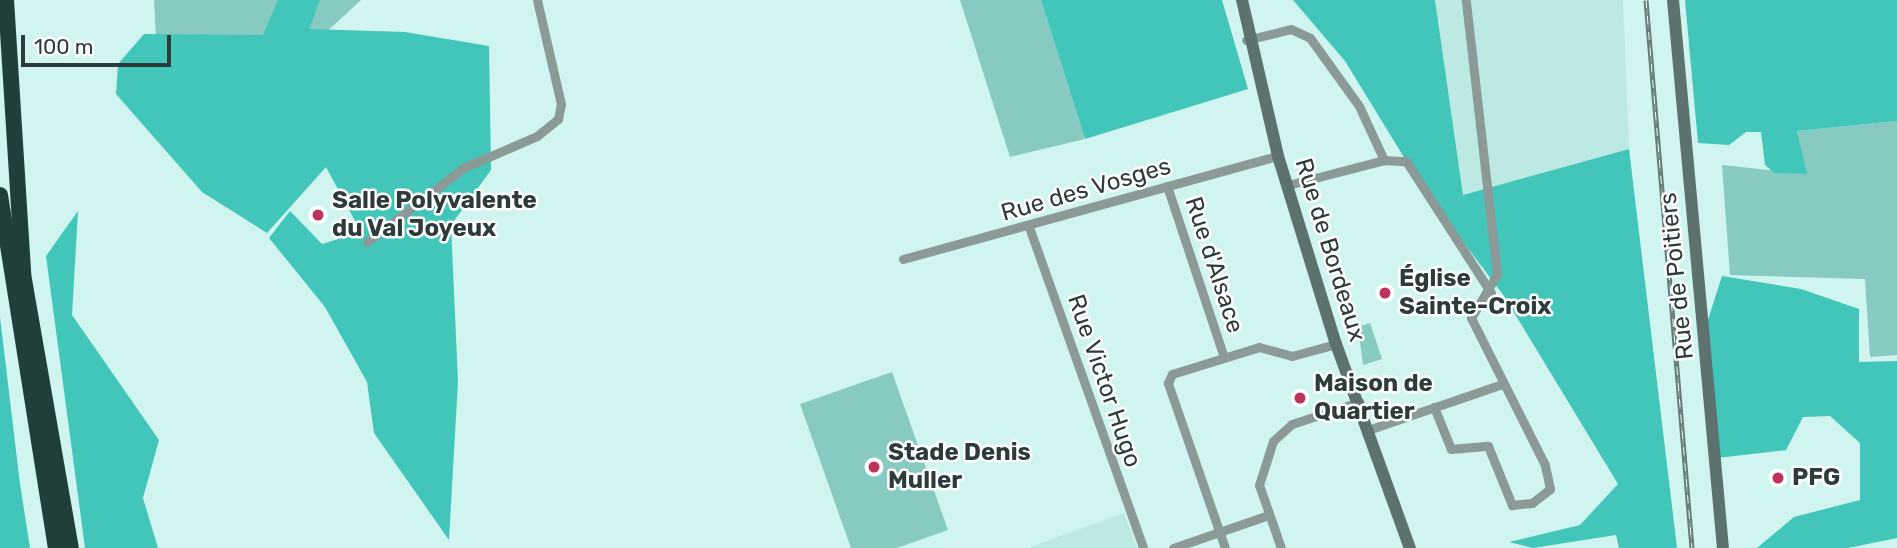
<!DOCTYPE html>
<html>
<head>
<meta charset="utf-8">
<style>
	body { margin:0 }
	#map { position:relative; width:1897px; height:548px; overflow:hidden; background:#d0f4ef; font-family:Rubik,sans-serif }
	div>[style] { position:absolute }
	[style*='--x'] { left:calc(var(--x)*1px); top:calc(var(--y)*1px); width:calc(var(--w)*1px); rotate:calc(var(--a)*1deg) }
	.built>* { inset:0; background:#bce9e3 }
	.green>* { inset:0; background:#86cac2 }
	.forest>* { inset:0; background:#41c6b9 }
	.street>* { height:9px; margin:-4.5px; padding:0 4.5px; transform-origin:4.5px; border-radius:4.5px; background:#8b9997 }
	.secondary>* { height:12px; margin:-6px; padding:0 6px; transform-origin:6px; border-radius:6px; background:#5d726f }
	.highway>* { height:16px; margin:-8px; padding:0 8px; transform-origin:8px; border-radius:8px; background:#203f3b }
	.rail>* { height:5px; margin-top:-2.5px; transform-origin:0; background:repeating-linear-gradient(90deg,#fff 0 8px,#667c79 0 16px); box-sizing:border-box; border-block:2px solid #667c79 }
	.dots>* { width:19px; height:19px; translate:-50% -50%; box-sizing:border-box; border:4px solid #fff; border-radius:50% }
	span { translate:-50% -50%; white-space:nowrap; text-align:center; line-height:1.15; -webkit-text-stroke:5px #fff; paint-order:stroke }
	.street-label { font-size:24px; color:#2d3c3a }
	.poi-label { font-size:24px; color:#2d3c3a; font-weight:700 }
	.left { translate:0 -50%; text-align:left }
	.scale { position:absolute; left:21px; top:35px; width:150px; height:32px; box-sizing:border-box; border:4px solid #2d3c3a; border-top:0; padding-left:9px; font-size:21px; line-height:24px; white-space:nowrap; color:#2d3c3a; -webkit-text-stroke:5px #fff; paint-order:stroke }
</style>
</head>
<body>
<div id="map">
	<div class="built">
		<i style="clip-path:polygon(1435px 0,1623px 0,1629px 149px,1463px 195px)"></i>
		<i style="clip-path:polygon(1124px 513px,1137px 548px,1030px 548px,1030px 547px)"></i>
	</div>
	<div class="green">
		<i style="clip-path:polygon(154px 0,361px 0,320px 38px,157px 58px)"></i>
		<i style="clip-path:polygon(960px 0,1041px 0,1085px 139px,1010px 157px)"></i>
		<i style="clip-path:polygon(1897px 121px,1897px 355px,1870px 357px,1865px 279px,1730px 275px,1722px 165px,1806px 174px,1797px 131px)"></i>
		<i style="clip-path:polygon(1370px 323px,1382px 359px,1363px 365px,1358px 327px)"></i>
		<i style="clip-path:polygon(892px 372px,948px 530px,897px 548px,851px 548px,800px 404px)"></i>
	</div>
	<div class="forest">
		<i style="clip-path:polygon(278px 0,320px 0,309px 29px,405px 32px,489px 46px,491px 170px,451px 225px,458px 381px,449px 540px,374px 433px,367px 382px,325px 307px,269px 238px,290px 211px,322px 244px,361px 232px,326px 167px,267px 233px,202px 192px,116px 94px,118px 64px,144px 34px,263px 35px)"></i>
		<i style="clip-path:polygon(1041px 0,1222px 0,1248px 89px,1085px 139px)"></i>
		<i style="clip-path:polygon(1293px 0,1435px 0,1463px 195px,1629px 149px,1677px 548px,1619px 548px,1616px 535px,1533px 548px,1509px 542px,1580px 525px,1618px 484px,1504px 296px,1424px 190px,1345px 61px)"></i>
		<i style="clip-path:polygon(1685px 0,1897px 0,1897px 121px,1797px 131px,1807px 174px,1774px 173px,1765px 165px,1761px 132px,1746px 132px,1729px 145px,1698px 143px)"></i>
		<i style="clip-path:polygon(78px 211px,72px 315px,159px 440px,143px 498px,158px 548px,85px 548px,46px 256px)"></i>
		<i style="clip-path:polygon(1722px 276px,1801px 289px,1859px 309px,1859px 362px,1897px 361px,1897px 538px,1848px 548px,1757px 548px,1794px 517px,1860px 500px,1860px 443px,1830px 416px,1803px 417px,1786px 450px,1717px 458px,1705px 329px)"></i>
		<i style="clip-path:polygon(0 317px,20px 484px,30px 548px,0 548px)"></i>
	</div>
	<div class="street">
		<i style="--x:1246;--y:40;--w:46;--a:-13.7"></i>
		<i style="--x:1291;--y:29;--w:21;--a:25"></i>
		<i style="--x:1310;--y:38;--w:84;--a:54.2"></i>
		<i style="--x:1359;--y:106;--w:60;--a:65.2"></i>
		<i style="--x:1384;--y:160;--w:22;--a:3"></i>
		<i style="--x:1406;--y:161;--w:157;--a:57.2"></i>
		<i style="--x:1288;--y:185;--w:99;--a:-14.6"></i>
		<i style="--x:1167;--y:186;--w:180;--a:71.6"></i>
		<i style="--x:1029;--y:227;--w:341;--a:70.4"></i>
		<i style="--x:367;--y:242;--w:121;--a:-37.6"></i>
		<i style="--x:463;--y:168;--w:81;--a:-23.4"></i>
		<i style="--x:537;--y:136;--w:27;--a:-39"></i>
		<i style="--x:558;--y:119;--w:15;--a:-79"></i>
		<i style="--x:561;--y:104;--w:107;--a:-103"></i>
		<i style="--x:903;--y:259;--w:389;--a:-15.4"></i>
		<i style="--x:1434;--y:407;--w:45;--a:68"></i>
		<i style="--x:1451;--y:449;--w:37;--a:-5"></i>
		<i style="--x:1488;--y:446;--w:64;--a:67.9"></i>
		<i style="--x:1512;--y:505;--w:20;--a:-6"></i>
		<i style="--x:1532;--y:503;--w:23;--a:-38"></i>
		<i style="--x:1550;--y:489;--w:25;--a:-102"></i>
		<i style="--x:1545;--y:465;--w:165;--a:-116.7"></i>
		<i style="--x:1471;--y:318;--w:51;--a:-59.4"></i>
		<i style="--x:1497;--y:274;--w:276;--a:-96.5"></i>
		<i style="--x:1368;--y:430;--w:142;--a:-18.9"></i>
		<i style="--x:1173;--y:548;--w:98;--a:-19"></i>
		<i style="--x:1225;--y:548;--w:175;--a:-109.1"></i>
		<i style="--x:1168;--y:383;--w:10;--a:-66"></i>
		<i style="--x:1172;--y:374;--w:91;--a:-17.2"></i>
		<i style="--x:1259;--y:347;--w:34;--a:15"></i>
		<i style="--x:1292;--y:356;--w:46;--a:-15.3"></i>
		<i style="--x:1281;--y:548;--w:67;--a:-109.2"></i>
		<i style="--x:1259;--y:485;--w:46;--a:-72.3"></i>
		<i style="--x:1273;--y:441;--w:25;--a:-42"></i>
		<i style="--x:1292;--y:424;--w:71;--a:-18.2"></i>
	</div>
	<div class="secondary">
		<i style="--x:1242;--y:0;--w:160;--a:77"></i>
		<i style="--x:1278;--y:156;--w:197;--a:72.9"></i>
		<i style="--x:1336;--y:344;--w:217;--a:70.1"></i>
		<i style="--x:1673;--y:0;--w:550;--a:84.79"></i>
	</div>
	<div class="highway">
		<i style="--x:6;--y:0;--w:275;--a:86.4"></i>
		<i style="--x:23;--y:274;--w:278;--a:80.1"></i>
		<i style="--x:0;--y:195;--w:357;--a:81"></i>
	</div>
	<div class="rail">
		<i style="--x:1646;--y:0;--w:550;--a:85.2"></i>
	</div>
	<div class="dots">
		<i style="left:318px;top:215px;background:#c0315d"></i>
		<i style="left:1385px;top:293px;background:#c0315d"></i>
		<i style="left:1300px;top:398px;background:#c0315d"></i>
		<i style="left:874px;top:467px;background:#c0315d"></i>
		<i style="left:1778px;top:478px;background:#c0315d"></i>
	</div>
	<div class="street-label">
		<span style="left:1086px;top:190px;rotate:-16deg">Rue des Vosges</span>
		<span style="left:1330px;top:250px;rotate:73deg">Rue de Bordeaux</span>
		<span style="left:1214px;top:265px;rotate:72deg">Rue d'Alsace</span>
		<span style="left:1677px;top:276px;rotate:-96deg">Rue de Poitiers</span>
		<span style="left:1104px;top:381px;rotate:71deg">Rue Victor Hugo</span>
	</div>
	<div class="poi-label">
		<span class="left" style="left:332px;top:215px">Salle Polyvalente<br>du Val Joyeux</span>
		<span class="left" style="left:1399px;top:293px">Église<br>Sainte-Croix</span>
		<span class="left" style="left:1314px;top:398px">Maison de<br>Quartier</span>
		<span class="left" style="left:888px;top:467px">Stade Denis<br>Muller</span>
		<span class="left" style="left:1792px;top:478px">PFG</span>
	</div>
	<div class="scale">100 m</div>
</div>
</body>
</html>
